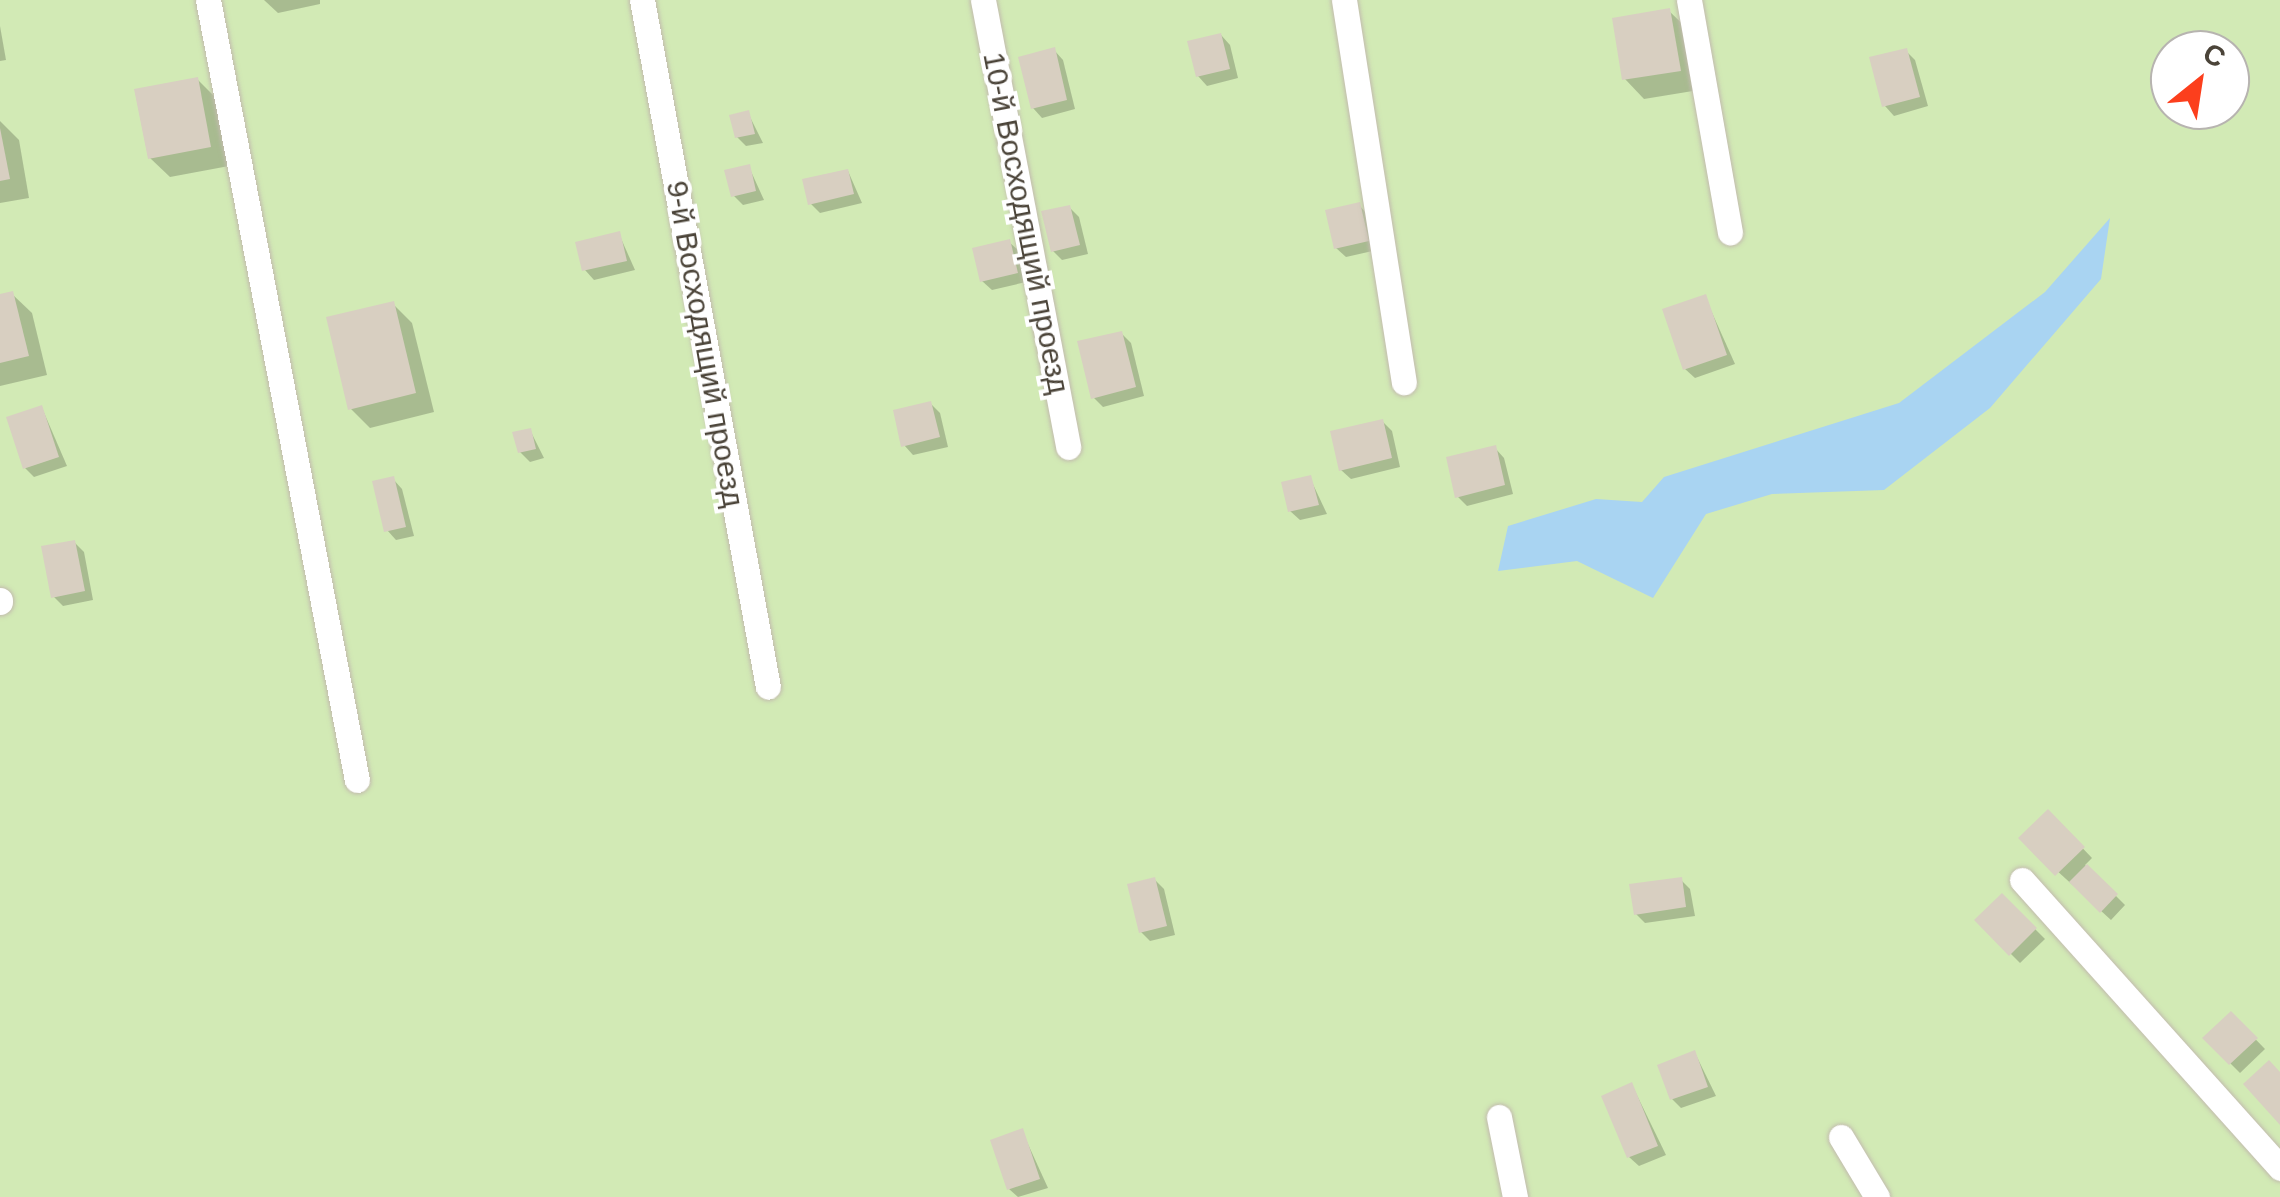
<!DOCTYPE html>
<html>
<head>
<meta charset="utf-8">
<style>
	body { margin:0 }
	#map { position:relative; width:2280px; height:1197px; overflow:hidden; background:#f6f3ec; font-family:Helvetica,sans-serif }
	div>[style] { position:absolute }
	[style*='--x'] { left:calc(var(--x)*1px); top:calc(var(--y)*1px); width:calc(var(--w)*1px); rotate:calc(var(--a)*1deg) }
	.green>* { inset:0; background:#d2eab5 }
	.water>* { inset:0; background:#a9d4f2 }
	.shadow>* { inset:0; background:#0003 }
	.building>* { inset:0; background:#d8cfc1 }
	.roads { filter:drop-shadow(0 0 2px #c2bbae) drop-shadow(0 0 2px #c2bbae) }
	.service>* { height:25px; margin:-12.5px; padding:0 12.5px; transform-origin:12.5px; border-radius:12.5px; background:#fff }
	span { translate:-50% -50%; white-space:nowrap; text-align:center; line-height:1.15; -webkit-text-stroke:8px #fff; paint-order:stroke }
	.street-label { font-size:30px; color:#4b4439 }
	.north { position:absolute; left:2150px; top:30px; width:100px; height:100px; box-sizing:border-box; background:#fff; border:2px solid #b7b4b0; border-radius:50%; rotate:30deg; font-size:28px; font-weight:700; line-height:40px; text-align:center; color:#4b4439 }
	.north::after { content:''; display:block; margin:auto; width:35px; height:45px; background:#fc3f1d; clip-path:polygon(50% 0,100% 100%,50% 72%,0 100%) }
</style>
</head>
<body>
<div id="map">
	<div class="green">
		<i style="clip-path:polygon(evenodd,0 0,2280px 0,2280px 1197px,0 1197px,0 0,2170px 50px,2230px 50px,2230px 110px,2170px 110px,2170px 50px)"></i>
	</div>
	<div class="water">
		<i style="clip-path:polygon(2110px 218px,2101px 279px,1990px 408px,1884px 490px,1772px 494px,1706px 514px,1653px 598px,1577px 561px,1498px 571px,1508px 526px,1596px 499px,1642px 502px,1664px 477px,1899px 403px,2045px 292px)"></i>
	</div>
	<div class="shadow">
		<i style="clip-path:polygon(264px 0,320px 0,320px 4px,278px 13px)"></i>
		<i style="clip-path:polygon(1669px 11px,1689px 30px,1699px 90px,1644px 99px,1625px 79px)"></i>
		<i style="clip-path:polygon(0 26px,6px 60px,0 61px)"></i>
		<i style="clip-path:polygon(1221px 35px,1230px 45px,1238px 78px,1207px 86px,1198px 76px)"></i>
		<i style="clip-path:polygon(1054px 50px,1063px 60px,1075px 109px,1042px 118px,1033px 108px)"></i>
		<i style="clip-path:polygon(1906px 51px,1915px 60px,1928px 106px,1894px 116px,1885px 106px)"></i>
		<i style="clip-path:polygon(197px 79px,217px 99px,229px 166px,170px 177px,150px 158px)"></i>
		<i style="clip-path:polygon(748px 113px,763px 143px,746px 146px,737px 137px)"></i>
		<i style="clip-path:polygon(0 121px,19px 140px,29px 198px,0 203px)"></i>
		<i style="clip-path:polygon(749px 167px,764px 200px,743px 205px,733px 195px)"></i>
		<i style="clip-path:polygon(848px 171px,862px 203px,820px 213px,811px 204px)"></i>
		<i style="clip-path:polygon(1359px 205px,1368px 215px,1377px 250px,1346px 257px,1336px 248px)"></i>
		<i style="clip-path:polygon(1069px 207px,1079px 217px,1088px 254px,1062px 260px,1053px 251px)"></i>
		<i style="clip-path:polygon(619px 234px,635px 270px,594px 280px,585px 270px)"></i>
		<i style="clip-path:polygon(1009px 242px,1019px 251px,1026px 282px,992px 290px,982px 281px)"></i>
		<i style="clip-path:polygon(12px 294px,32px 313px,47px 375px,0 386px,0 297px)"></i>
		<i style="clip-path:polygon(1705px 297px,1735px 364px,1695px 378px,1685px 369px)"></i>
		<i style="clip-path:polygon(393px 304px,412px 323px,434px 412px,370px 428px,350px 408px)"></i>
		<i style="clip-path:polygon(1121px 333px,1131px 343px,1144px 396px,1103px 407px,1093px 397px)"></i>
		<i style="clip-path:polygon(931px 404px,940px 413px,948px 447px,913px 455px,904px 445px)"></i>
		<i style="clip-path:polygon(42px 408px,67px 466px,34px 477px,25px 468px)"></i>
		<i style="clip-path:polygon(1382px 421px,1392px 431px,1400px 467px,1351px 479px,1341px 470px)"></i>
		<i style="clip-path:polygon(530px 430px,544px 458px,530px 462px,520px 452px)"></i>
		<i style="clip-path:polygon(1495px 448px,1504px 458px,1513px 494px,1467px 506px,1458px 497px)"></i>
		<i style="clip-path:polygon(1310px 478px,1327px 514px,1300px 520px,1290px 511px)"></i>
		<i style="clip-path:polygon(393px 479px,402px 489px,414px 536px,396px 540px,387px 530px)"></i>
		<i style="clip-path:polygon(75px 543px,84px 552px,93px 600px,63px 606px,53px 596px)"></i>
		<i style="clip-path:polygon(2048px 812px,2092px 858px,2085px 865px,2125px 905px,2111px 920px,2021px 838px)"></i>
		<i style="clip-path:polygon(1155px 880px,1164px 889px,1175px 935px,1150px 941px,1141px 932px)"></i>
		<i style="clip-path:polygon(1681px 880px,1690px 889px,1695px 916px,1645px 923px,1636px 914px)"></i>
		<i style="clip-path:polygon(2002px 896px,2045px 939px,2020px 963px,1977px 920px)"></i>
		<i style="clip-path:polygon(2231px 1014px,2265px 1049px,2240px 1073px,2205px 1038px)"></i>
		<i style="clip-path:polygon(1695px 1053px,1716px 1096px,1681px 1108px,1672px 1099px)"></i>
		<i style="clip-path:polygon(1632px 1085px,1666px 1155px,1639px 1166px,1629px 1157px)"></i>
		<i style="clip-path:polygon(1022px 1131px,1048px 1188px,1018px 1197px,1009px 1189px)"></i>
	</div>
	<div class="building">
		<i style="clip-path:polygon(1670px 8px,1681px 71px,1622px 80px,1612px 18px)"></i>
		<i style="clip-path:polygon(1221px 33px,1230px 69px,1196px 77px,1187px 41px)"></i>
		<i style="clip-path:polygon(1055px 47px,1067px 100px,1031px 109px,1018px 57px)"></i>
		<i style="clip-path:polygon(1907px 48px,1920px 97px,1882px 107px,1869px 57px)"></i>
		<i style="clip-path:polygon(198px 77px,211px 147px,148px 159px,134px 89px)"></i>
		<i style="clip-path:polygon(749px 110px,755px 134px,735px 138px,729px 115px)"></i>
		<i style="clip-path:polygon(0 128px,10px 179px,0 181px)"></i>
		<i style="clip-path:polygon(750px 164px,756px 191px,731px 197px,724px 170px)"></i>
		<i style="clip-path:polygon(848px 169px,854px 194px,808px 205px,802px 179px)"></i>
		<i style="clip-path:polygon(1360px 202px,1369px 241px,1334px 249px,1325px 210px)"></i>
		<i style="clip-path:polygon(1070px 205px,1080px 245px,1051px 252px,1041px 211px)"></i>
		<i style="clip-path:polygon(620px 231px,627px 261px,582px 271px,575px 242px)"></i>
		<i style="clip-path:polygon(1010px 239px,1018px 273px,980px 282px,972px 248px)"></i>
		<i style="clip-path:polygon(13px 291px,29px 356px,0 363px,0 294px)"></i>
		<i style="clip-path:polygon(1706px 294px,1727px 355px,1683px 370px,1662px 309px)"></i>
		<i style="clip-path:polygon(394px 301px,416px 393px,348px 410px,326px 317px)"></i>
		<i style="clip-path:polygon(1122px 331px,1136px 387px,1091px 399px,1077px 341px)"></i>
		<i style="clip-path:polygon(931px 401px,940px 437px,901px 447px,893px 410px)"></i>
		<i style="clip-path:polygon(42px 405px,59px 457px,23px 469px,6px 417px)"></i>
		<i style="clip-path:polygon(1383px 419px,1392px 458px,1339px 471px,1330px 431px)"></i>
		<i style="clip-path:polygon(531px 428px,536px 449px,518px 453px,512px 432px)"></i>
		<i style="clip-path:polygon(1496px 445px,1505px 485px,1455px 498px,1446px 457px)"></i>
		<i style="clip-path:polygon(1311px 475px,1319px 505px,1288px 512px,1281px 482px)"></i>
		<i style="clip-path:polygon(394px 476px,406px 527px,384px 532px,372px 481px)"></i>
		<i style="clip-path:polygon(75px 540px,85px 591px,51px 598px,41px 546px)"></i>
		<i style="clip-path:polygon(2048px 809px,2085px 847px,2055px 876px,2018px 838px)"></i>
		<i style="clip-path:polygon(2087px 864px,2118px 894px,2100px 913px,2069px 882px)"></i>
		<i style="clip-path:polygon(1155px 877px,1167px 926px,1139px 933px,1127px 884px)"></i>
		<i style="clip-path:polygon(1682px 877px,1686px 907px,1634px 915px,1629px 884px)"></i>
		<i style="clip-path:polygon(2002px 893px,2037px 928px,2009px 956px,1974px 920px)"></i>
		<i style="clip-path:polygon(2231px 1011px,2258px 1038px,2229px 1065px,2202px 1038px)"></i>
		<i style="clip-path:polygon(1695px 1050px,1708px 1087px,1670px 1100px,1657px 1065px)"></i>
		<i style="clip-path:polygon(2269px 1060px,2280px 1072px,2280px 1125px,2243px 1084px)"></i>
		<i style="clip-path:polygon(1632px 1082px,1658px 1146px,1627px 1158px,1601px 1096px)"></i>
		<i style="clip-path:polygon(1023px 1128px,1040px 1179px,1007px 1190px,990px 1140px)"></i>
	</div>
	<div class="roads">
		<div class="service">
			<i style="--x:208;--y:0;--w:794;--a:79.19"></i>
			<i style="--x:642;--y:0;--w:698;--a:79.61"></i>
			<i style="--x:983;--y:0;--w:455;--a:79.2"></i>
			<i style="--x:1344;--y:0;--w:387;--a:81.1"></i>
			<i style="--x:1689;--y:0;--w:236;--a:80"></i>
			<i style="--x:0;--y:600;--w:2;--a:90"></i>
			<i style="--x:2022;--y:880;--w:387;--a:48.1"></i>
			<i style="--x:1499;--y:1117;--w:82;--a:78.7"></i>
			<i style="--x:1841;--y:1137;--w:70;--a:59"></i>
		</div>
	</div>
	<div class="street-label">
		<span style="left:1026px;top:223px;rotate:79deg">10-й Восходящий проезд</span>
		<span style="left:705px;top:344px;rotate:80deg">9-й Восходящий проезд</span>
	</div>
	<div class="north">С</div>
</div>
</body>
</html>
